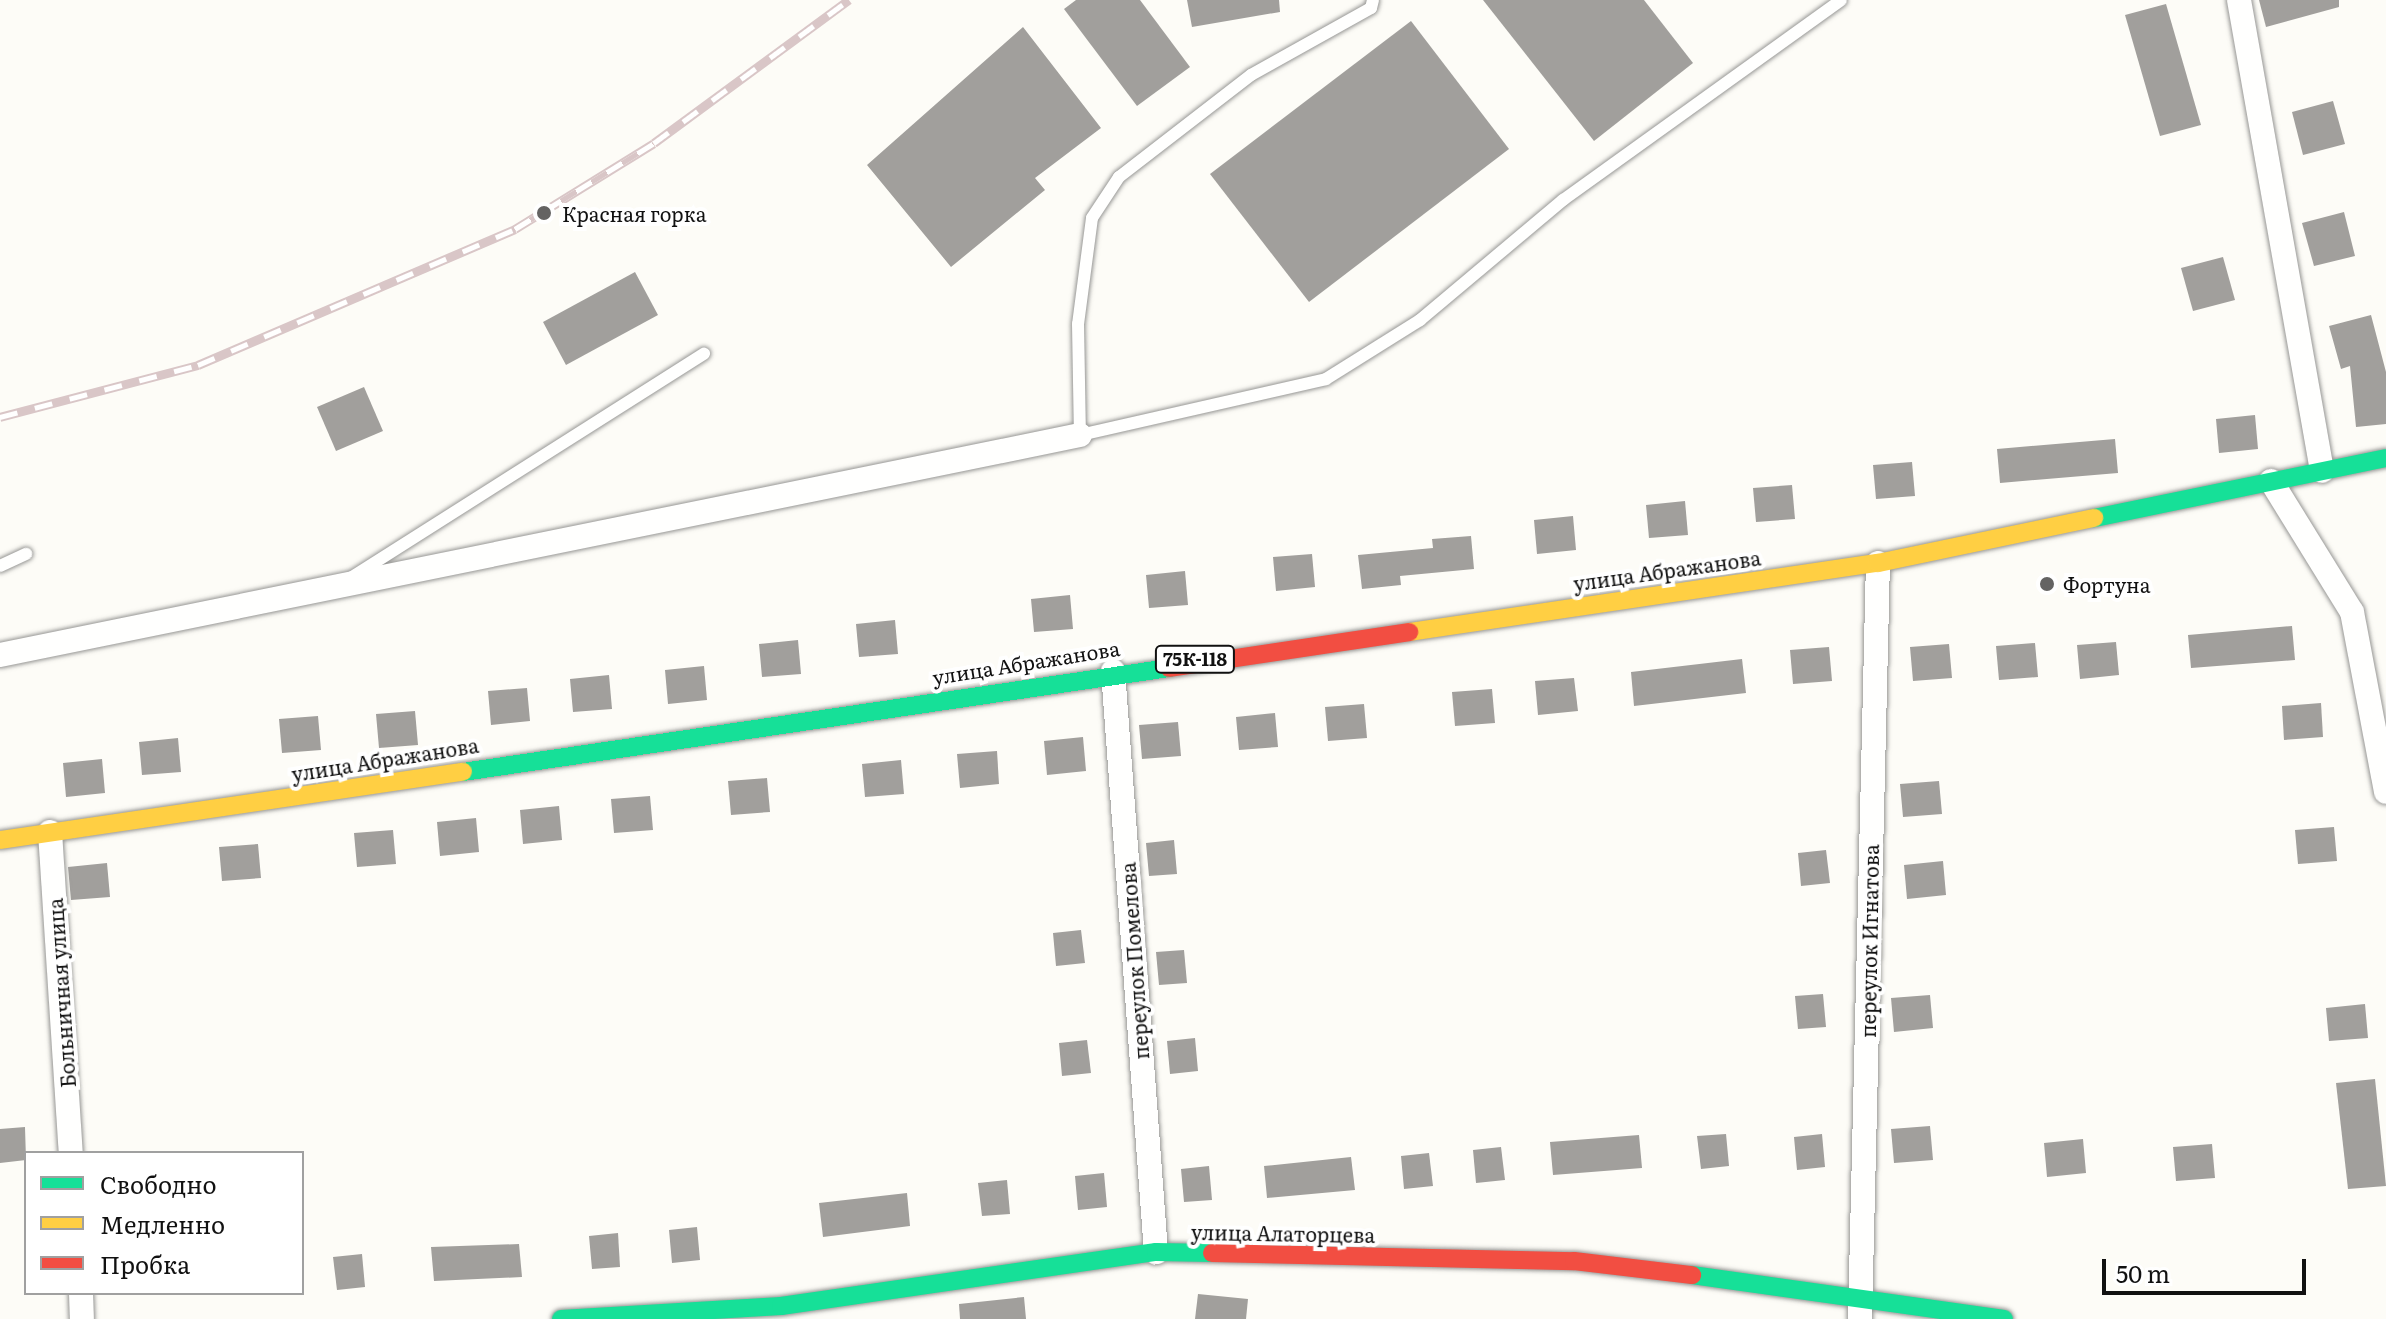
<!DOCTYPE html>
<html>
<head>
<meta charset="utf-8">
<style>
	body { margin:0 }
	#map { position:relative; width:2386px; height:1319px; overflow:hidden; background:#fdfcf7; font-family:Literata,serif }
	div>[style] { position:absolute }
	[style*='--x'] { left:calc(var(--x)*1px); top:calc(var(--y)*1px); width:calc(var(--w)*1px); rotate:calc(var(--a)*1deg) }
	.building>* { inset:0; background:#a19f9c }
	.roads { filter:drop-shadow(0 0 2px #979795) drop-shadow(0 0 2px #979795) }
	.lane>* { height:12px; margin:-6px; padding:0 6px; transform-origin:6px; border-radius:6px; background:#fffffe }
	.street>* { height:24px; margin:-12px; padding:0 12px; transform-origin:12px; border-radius:12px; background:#fffffe }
	.fast>* { height:18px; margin:-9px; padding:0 9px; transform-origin:9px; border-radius:9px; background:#16e098 }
	.slow>* { height:18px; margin:-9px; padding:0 9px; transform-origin:9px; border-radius:9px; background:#ffcf43 }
	.jam>* { height:18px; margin:-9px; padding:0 9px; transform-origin:9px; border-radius:9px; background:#f24e42 }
	.rail>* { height:9px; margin-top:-4.5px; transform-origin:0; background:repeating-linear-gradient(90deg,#fff 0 18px,#d9c6c7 0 36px); box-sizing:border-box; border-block:2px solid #d9c6c7 }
	.dots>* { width:22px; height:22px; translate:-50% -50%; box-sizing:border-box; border:4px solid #fff; border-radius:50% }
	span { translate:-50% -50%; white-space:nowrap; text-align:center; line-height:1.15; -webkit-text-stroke:8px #fff; paint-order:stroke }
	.shield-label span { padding:2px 6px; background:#fff; border:2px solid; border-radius:6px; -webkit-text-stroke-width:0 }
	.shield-label { font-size:18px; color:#111; font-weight:700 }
	.poi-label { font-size:20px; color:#111 }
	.left { translate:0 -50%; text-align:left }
	.street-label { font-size:20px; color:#111 }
	.legend { position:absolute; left:24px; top:1151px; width:280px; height:144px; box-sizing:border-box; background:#fff; border:2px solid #a0a0a0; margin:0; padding:10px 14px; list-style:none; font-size:24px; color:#111 }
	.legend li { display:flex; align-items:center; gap:16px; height:40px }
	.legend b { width:40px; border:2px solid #a0a0a0 }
	.scale { position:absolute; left:2102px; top:1259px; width:204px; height:36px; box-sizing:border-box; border:4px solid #111; border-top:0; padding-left:10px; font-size:24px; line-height:28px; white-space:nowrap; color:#111; -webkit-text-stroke:6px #fff; paint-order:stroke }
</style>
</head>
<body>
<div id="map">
	<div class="building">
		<i style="clip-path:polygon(1076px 0,1140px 0,1190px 67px,1137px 106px,1064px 9px)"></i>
		<i style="clip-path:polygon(1187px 0,1279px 0,1280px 12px,1192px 27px)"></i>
		<i style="clip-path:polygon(1483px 0,1644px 0,1693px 63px,1594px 141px)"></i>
		<i style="clip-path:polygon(2259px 0,2339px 0,2339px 7px,2266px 27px)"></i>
		<i style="clip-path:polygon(2166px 4px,2201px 125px,2160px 136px,2125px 15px)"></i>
		<i style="clip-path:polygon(1411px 21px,1509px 149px,1309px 302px,1210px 174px)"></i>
		<i style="clip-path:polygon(1023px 27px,1101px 128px,1035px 178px,1045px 190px,951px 267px,867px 165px)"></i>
		<i style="clip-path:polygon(2333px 101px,2345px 144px,2303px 155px,2292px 112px)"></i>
		<i style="clip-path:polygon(2344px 212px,2355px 256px,2314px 266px,2302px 223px)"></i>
		<i style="clip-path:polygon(2223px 257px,2235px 300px,2193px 311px,2181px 268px)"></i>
		<i style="clip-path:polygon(635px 272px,658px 315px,566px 365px,543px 322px)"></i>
		<i style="clip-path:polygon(2371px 315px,2386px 372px,2386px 424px,2356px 427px,2350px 366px,2341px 369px,2329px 326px)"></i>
		<i style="clip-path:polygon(364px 387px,383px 431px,336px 451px,317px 407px)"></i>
		<i style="clip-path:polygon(2255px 415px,2258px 449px,2219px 453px,2216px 419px)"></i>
		<i style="clip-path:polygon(2115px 439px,2118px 473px,2000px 483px,1997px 449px)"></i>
		<i style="clip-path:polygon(1912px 462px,1915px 496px,1876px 499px,1873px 465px)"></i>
		<i style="clip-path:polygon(1792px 485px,1795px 519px,1756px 522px,1753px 488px)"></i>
		<i style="clip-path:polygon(1685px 501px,1688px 535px,1649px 538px,1646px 505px)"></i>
		<i style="clip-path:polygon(1573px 516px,1576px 550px,1537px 554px,1534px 520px)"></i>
		<i style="clip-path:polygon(1471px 536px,1474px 569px,1400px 576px,1401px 585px,1362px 589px,1358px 555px,1433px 548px,1432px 539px)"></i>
		<i style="clip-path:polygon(1312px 554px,1315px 587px,1276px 591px,1273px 557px)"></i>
		<i style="clip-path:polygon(1185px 571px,1188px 605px,1149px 608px,1146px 575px)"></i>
		<i style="clip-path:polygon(1070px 595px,1073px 629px,1034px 632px,1031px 599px)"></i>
		<i style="clip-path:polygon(895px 620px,898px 654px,859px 657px,856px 624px)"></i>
		<i style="clip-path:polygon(2292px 626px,2295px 660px,2191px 668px,2188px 635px)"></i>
		<i style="clip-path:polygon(798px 640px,801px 674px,762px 677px,759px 644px)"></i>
		<i style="clip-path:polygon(2116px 642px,2119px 675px,2080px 679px,2077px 645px)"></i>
		<i style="clip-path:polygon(2035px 643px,2038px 677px,1999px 680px,1996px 646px)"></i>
		<i style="clip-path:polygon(1949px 644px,1952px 678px,1913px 681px,1910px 647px)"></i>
		<i style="clip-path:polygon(1829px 647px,1832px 681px,1793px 684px,1790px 650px)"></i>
		<i style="clip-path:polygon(1742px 659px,1746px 693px,1634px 706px,1631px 672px)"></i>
		<i style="clip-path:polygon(704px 666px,707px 700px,668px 704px,665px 670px)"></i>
		<i style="clip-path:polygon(609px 675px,612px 709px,573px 712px,570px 679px)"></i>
		<i style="clip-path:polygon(1574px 678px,1578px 711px,1538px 715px,1535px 681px)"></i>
		<i style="clip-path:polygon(527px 688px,530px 721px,491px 725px,488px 691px)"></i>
		<i style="clip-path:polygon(1492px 689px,1495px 723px,1455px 726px,1452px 692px)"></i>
		<i style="clip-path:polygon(2321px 703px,2323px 737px,2284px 740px,2282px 706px)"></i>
		<i style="clip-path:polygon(1364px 704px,1367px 738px,1328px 741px,1325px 707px)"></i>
		<i style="clip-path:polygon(415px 711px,418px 745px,379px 748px,376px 714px)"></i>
		<i style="clip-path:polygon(1275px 713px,1278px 747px,1239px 750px,1236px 717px)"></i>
		<i style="clip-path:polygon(318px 716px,321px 750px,282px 753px,279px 719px)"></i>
		<i style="clip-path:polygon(1178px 722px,1181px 756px,1142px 759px,1139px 725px)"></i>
		<i style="clip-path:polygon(1083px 737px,1086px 771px,1047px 775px,1044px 741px)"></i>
		<i style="clip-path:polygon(178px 738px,181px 772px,142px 775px,139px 742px)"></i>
		<i style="clip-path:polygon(997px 751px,999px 784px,960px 788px,957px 754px)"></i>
		<i style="clip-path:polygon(102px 759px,105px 793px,66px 797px,63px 763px)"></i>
		<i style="clip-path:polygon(901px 760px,904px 794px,865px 797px,862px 764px)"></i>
		<i style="clip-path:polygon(767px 778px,770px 812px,731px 815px,728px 781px)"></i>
		<i style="clip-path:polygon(1939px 781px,1942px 814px,1903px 817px,1900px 784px)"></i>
		<i style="clip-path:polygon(650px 796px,653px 830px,614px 833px,611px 799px)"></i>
		<i style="clip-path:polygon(559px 806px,562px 840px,523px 844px,520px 810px)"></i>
		<i style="clip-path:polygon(476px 818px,479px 852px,440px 856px,437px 822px)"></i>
		<i style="clip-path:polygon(2334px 827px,2337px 861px,2298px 864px,2295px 830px)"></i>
		<i style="clip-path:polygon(393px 830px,396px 864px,357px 867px,354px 833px)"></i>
		<i style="clip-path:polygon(1174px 840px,1177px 874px,1149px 876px,1146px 843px)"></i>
		<i style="clip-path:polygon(258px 844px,261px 878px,222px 881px,219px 847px)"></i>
		<i style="clip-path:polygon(1826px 850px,1830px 883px,1801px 886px,1798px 853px)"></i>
		<i style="clip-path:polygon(1943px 861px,1946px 895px,1907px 899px,1904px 865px)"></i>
		<i style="clip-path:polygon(107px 863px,110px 897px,71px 900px,68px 867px)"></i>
		<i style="clip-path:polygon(1081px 930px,1085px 963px,1056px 966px,1053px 933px)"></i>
		<i style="clip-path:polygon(1184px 950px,1187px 983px,1159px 985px,1156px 952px)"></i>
		<i style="clip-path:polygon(1823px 994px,1826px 1027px,1798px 1029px,1795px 996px)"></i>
		<i style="clip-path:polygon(1930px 995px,1933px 1028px,1894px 1032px,1891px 998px)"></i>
		<i style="clip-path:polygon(2365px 1004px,2368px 1038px,2329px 1041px,2326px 1008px)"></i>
		<i style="clip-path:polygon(1195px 1038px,1198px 1071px,1170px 1074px,1167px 1041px)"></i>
		<i style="clip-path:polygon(1087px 1040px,1091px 1073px,1062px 1076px,1059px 1043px)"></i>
		<i style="clip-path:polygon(2375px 1079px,2386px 1186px,2348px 1189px,2336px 1083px)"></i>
		<i style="clip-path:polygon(1930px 1126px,1933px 1160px,1894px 1163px,1891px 1129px)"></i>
		<i style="clip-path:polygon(25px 1127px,26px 1160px,0 1163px,0 1129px)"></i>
		<i style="clip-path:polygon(1726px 1134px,1729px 1166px,1701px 1169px,1697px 1136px)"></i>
		<i style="clip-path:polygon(1822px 1134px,1825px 1167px,1797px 1170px,1794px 1137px)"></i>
		<i style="clip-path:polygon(1639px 1135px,1642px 1168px,1553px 1175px,1550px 1142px)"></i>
		<i style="clip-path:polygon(2083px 1139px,2086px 1173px,2047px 1177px,2044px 1143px)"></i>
		<i style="clip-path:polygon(2212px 1144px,2215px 1178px,2176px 1181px,2173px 1147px)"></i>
		<i style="clip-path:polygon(1501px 1147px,1505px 1180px,1476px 1183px,1473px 1150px)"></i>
		<i style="clip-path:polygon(1429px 1153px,1433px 1186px,1404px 1189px,1401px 1156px)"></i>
		<i style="clip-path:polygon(1351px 1157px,1355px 1190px,1267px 1198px,1264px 1166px)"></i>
		<i style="clip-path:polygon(1209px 1166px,1212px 1200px,1184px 1202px,1181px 1169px)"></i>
		<i style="clip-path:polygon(1104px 1173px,1107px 1207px,1078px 1210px,1075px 1176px)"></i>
		<i style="clip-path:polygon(1007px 1180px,1010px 1214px,982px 1216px,978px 1183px)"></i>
		<i style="clip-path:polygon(907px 1193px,910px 1226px,823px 1237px,819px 1203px)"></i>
		<i style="clip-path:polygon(697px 1227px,700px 1260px,672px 1263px,669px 1230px)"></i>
		<i style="clip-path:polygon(618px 1233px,620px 1267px,592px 1269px,589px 1236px)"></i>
		<i style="clip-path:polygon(519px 1244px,522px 1277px,434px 1281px,431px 1247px)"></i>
		<i style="clip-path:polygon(362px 1254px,365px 1287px,337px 1290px,333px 1257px)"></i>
		<i style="clip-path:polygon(1198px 1294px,1248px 1299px,1246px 1319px,1195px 1319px)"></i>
		<i style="clip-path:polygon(1024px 1297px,1026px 1319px,960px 1319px,959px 1304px)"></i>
	</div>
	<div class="roads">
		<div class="lane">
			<i style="--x:1373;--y:0;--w:8;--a:104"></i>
			<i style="--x:1371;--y:8;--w:137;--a:150.8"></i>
			<i style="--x:1251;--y:75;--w:167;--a:142.3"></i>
			<i style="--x:1119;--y:177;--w:49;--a:123.4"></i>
			<i style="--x:1092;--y:218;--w:107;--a:97.5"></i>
			<i style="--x:1078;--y:324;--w:111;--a:89"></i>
			<i style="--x:1080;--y:435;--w:252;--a:-12.8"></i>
			<i style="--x:1326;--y:379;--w:111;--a:-32.1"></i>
			<i style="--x:1420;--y:320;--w:187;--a:-40"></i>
			<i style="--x:1563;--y:200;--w:342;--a:-35.7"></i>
			<i style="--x:0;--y:566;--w:29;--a:-25"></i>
			<i style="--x:352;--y:577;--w:417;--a:-32.4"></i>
		</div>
		<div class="street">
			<i style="--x:2239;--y:0;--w:478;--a:80"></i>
			<i style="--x:2271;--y:481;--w:154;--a:58.3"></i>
			<i style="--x:2352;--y:612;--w:183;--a:79.3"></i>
			<i style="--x:0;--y:655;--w:1102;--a:-11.51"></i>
			<i style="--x:1113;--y:671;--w:583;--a:85.77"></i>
			<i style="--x:50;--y:832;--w:322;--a:86.3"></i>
			<i style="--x:81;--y:1293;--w:26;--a:88"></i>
			<i style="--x:1860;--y:1319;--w:756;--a:-88.64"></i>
		</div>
		<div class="fast">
			<i style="--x:2094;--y:518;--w:298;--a:-11.6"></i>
			<i style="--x:463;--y:772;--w:714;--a:-8.38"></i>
			<i style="--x:1692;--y:1275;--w:315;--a:8"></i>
			<i style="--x:561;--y:1319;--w:220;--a:-3.4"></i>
			<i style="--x:781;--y:1306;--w:379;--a:-8.2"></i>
			<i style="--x:1156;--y:1252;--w:56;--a:1"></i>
		</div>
		<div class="slow">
			<i style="--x:1409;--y:632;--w:474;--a:-8.4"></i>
			<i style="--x:1878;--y:563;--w:221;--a:-11.8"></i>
			<i style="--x:0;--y:840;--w:468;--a:-8.4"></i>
		</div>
		<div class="jam">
			<i style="--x:1169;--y:668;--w:243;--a:-8.5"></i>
			<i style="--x:1212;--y:1253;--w:362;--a:1.3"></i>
			<i style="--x:1574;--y:1261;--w:119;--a:6.8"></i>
		</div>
	</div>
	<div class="rail">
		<i style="--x:0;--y:417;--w:205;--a:-14.7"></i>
		<i style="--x:198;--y:365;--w:345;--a:-23.2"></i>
		<i style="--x:515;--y:229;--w:163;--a:-31.7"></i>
		<i style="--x:654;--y:143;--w:242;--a:-36.3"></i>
	</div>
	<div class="dots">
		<i style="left:544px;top:213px;background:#646362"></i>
		<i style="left:2047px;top:584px;background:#646362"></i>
	</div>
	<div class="shield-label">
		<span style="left:1195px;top:659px">75К-118</span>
	</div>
	<div class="poi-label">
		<span class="left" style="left:562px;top:213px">Красная горка</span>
		<span class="left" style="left:2063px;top:584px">Фортуна</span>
	</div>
	<div class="street-label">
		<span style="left:1667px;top:570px;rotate:-8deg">улица Абражанова</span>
		<span style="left:1026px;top:662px;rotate:-9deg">улица Абражанова</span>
		<span style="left:385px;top:759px;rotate:-9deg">улица Абражанова</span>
		<span style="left:1869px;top:941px;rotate:-89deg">переулок Игнатова</span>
		<span style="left:1134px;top:961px;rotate:-94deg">переулок Помелова</span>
		<span style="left:61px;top:993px;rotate:-94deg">Больничная улица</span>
		<span style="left:1283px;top:1233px;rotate:1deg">улица Алаторцева</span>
	</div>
	<ul class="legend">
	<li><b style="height:10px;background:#16e098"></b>Свободно</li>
	<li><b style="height:10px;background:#ffcf43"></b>Медленно</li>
	<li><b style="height:10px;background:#f24e42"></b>Пробка</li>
	</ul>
	<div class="scale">50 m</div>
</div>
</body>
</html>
